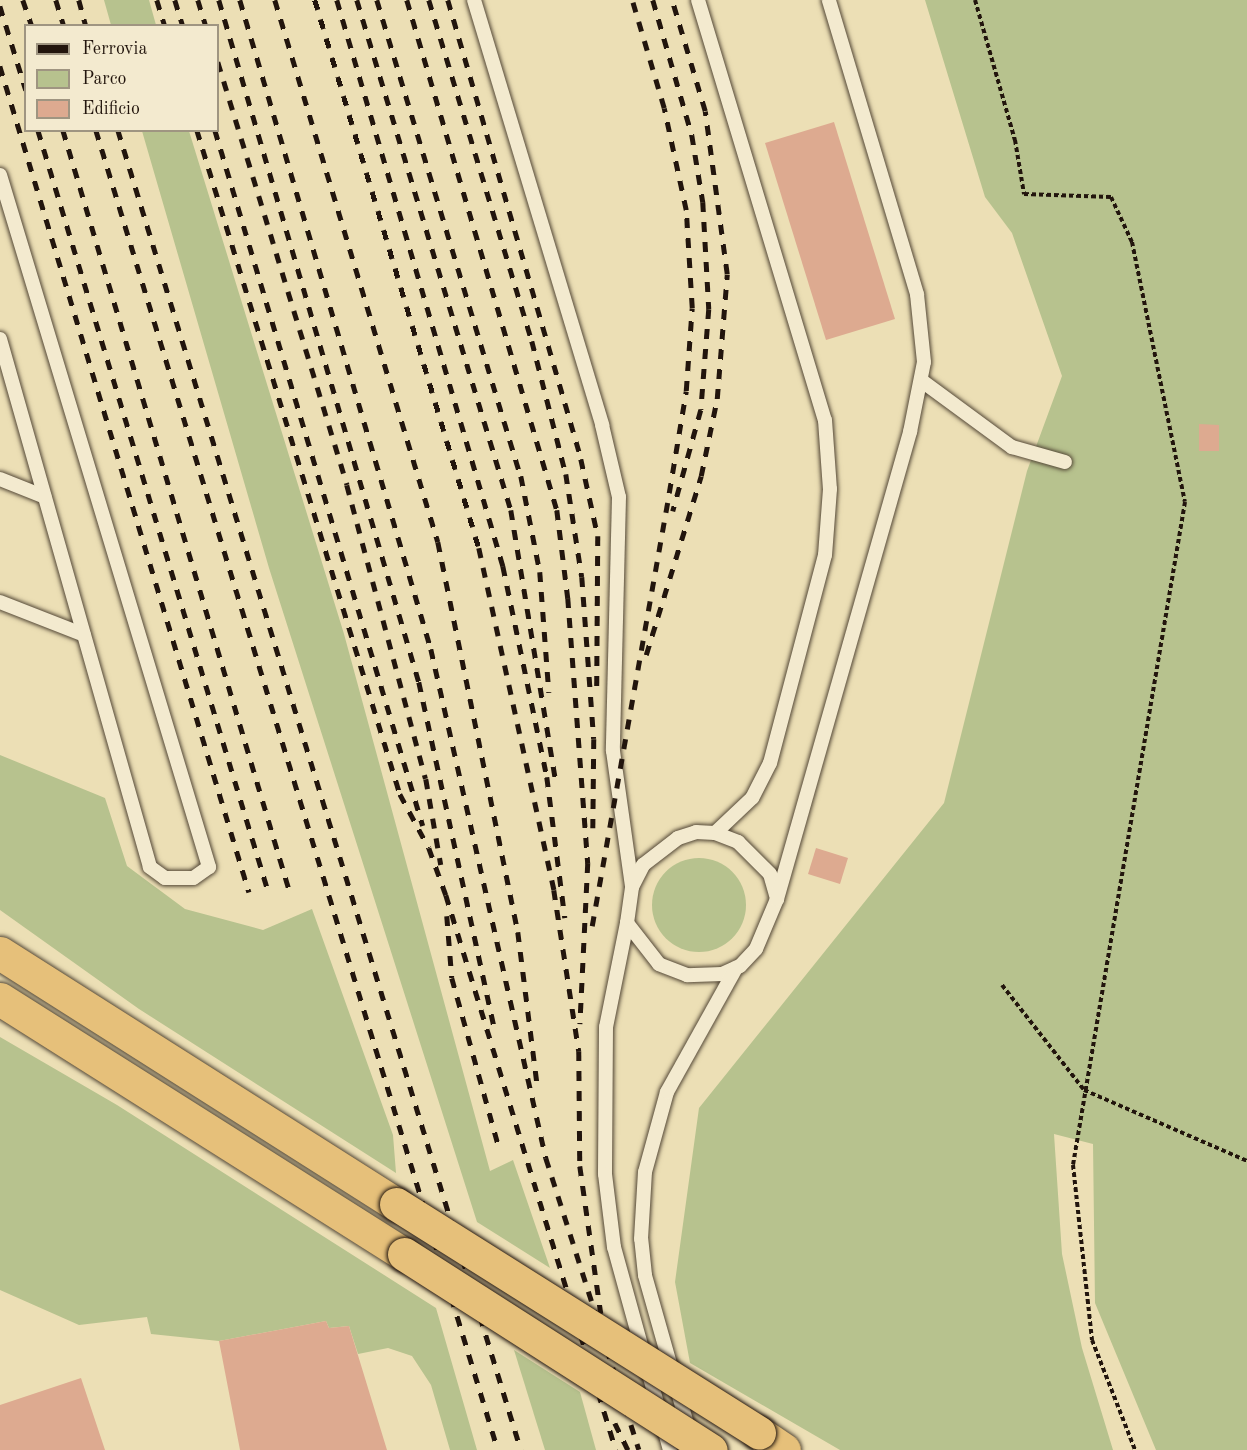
<!DOCTYPE html>
<html>
<head>
<meta charset="utf-8">
<style>
	body { margin:0 }
	#map { position:relative; width:1247px; height:1450px; overflow:hidden; background:#ecdfb5; font-family:"Old Standard TT",serif }
	div>[style] { position:absolute }
	[style*='--x'] { left:calc(var(--x)*1px); top:calc(var(--y)*1px); width:calc(var(--w)*1px); rotate:calc(var(--a)*1deg) }
	.green>* { inset:0; background:#b7c28e }
	.round { border-radius:50% }
	.building>* { inset:0; background:#ddaa90 }
	.path>* { height:4px; margin-top:-2px; transform-origin:0; background:repeating-linear-gradient(90deg,#22150d 0 4.5px,transparent 0 7.5px) }
	.roads { filter:drop-shadow(0 0 2px #544837) drop-shadow(0 0 2px #544837) }
	.lane>* { height:14px; margin:-7px; padding:0 7px; transform-origin:7px; border-radius:7px; background:#f3eacf }
	.highway>* { height:33px; margin:-16.5px; padding:0 16.5px; transform-origin:16.5px; border-radius:16.5px; background:#e6c07a }
	.rail>* { height:4.5px; margin-top:-2.25px; transform-origin:0; background:repeating-linear-gradient(90deg,#22150d 0 10px,transparent 0 20px) }
	.bridges { filter:drop-shadow(0 0 2px #22150d) drop-shadow(0 0 2px #22150d) }
	.highway-bridge>* { height:33px; margin:-16.5px; padding:0 16.5px; transform-origin:16.5px; border-radius:16.5px; background:#e6c07a }
	span { translate:-50% -50%; white-space:nowrap; text-align:center; line-height:1.15; -webkit-text-stroke:5px #f3eacf; paint-order:stroke }
	.legend { position:absolute; left:24px; top:24px; width:195px; height:108px; box-sizing:border-box; background:#f3eacf; border:2px solid #9f9581; margin:0; padding:8px 10px; list-style:none; font-size:18px; color:#22150d }
	.legend li { display:flex; align-items:center; gap:12px; height:30px }
	.legend b { width:30px; border:2px solid #9f9581 }
</style>
</head>
<body>
<div id="map">
	<div class="green">
		<i style="clip-path:polygon(104px 0,149px 0,156px 25px,111px 25px)"></i>
		<i style="clip-path:polygon(925px 0,1247px 0,1247px 1450px,1156px 1450px,1095px 1303px,1093px 1144px,1054px 1134px,1062px 1254px,1082px 1348px,1113px 1450px,840px 1450px,690px 1363px,675px 1282px,699px 1108px,944px 803px,1027px 471px,1062px 376px,1012px 233px,985px 197px)"></i>
		<i style="clip-path:polygon(142px 131px,189px 131px,344px 634px,490px 1171px,513px 1160px,550px 1268px,477px 1222px,269px 568px)"></i>
		<i style="clip-path:polygon(0 755px,105px 798px,127px 866px,185px 909px,263px 930px,312px 909px,393px 1135px,396px 1173px,139px 1009px,0 910px)"></i>
		<i class="round" style="left:652px;top:858px;width:94px;height:94px"></i>
		<i style="clip-path:polygon(0 1037px,117px 1105px,436px 1308px,477px 1450px,450px 1450px,431px 1385px,412px 1356px,388px 1348px,358px 1354px,349px 1326px,329px 1328px,326px 1321px,219px 1341px,151px 1334px,147px 1317px,79px 1325px,0 1290px)"></i>
		<i style="clip-path:polygon(514px 1350px,580px 1392px,596px 1450px,545px 1450px)"></i>
	</div>
	<div class="building">
		<i style="clip-path:polygon(834px 122px,895px 319px,826px 340px,765px 143px)"></i>
		<i style="clip-path:polygon(1199px 424px,1219px 425px,1219px 451px,1199px 451px)"></i>
		<i style="clip-path:polygon(816px 848px,848px 858px,840px 884px,808px 874px)"></i>
		<i style="clip-path:polygon(326px 1321px,329px 1328px,349px 1326px,387px 1450px,240px 1450px,219px 1341px)"></i>
		<i style="clip-path:polygon(81px 1378px,105px 1450px,0 1450px,0 1405px)"></i>
	</div>
	<div class="path">
		<i style="--x:975;--y:0;--w:146;--a:74.1"></i>
		<i style="--x:1015;--y:140;--w:55;--a:80.5"></i>
		<i style="--x:1024;--y:194;--w:87;--a:2"></i>
		<i style="--x:1111;--y:197;--w:50;--a:65"></i>
		<i style="--x:1132;--y:242;--w:265;--a:78.5"></i>
		<i style="--x:1185;--y:502;--w:672;--a:99.59"></i>
		<i style="--x:1073;--y:1165;--w:176;--a:83.8"></i>
		<i style="--x:1092;--y:1340;--w:118;--a:68.6"></i>
		<i style="--x:1002;--y:985;--w:133;--a:52"></i>
		<i style="--x:1084;--y:1090;--w:178;--a:23.5"></i>
	</div>
	<div class="roads">
		<div class="lane">
			<i style="--x:474;--y:0;--w:444;--a:73.2"></i>
			<i style="--x:602;--y:425;--w:74;--a:76.7"></i>
			<i style="--x:619;--y:497;--w:254;--a:91.4"></i>
			<i style="--x:613;--y:751;--w:137;--a:82"></i>
			<i style="--x:698;--y:0;--w:439;--a:73.2"></i>
			<i style="--x:825;--y:420;--w:69;--a:85.9"></i>
			<i style="--x:830;--y:489;--w:66;--a:94.3"></i>
			<i style="--x:825;--y:555;--w:215;--a:104.8"></i>
			<i style="--x:770;--y:763;--w:39;--a:117"></i>
			<i style="--x:752;--y:798;--w:51;--a:136.6"></i>
			<i style="--x:0;--y:175;--w:723;--a:73.19"></i>
			<i style="--x:209;--y:867;--w:19;--a:145"></i>
			<i style="--x:193;--y:878;--w:28;--a:180"></i>
			<i style="--x:165;--y:878;--w:19;--a:-144"></i>
			<i style="--x:150;--y:867;--w:549;--a:-105.86"></i>
			<i style="--x:922;--y:381;--w:112;--a:36.3"></i>
			<i style="--x:1012;--y:447;--w:55;--a:15.8"></i>
			<i style="--x:0;--y:479;--w:48;--a:21.8"></i>
			<i style="--x:0;--y:602;--w:90;--a:21.4"></i>
			<i style="--x:696;--y:832;--w:19;--a:3"></i>
			<i style="--x:715;--y:833;--w:25;--a:21"></i>
			<i style="--x:738;--y:842;--w:45;--a:45"></i>
			<i style="--x:770;--y:874;--w:26;--a:74"></i>
			<i style="--x:777;--y:899;--w:54;--a:112.8"></i>
			<i style="--x:756;--y:949;--w:23;--a:133"></i>
			<i style="--x:740;--y:966;--w:20;--a:156"></i>
			<i style="--x:722;--y:974;--w:35;--a:178"></i>
			<i style="--x:687;--y:975;--w:30;--a:-159"></i>
			<i style="--x:659;--y:964;--w:52;--a:-128"></i>
			<i style="--x:627;--y:923;--w:36;--a:-82"></i>
			<i style="--x:632;--y:887;--w:25;--a:-63"></i>
			<i style="--x:643;--y:865;--w:44;--a:-37.6"></i>
			<i style="--x:678;--y:838;--w:19;--a:-18"></i>
			<i style="--x:777;--y:899;--w:486;--a:-74.1"></i>
			<i style="--x:910;--y:432;--w:71;--a:-78.7"></i>
			<i style="--x:924;--y:362;--w:68;--a:-95.9"></i>
			<i style="--x:917;--y:294;--w:307;--a:-106.7"></i>
			<i style="--x:627;--y:923;--w:106;--a:101.4"></i>
			<i style="--x:606;--y:1027;--w:147;--a:90.4"></i>
			<i style="--x:605;--y:1174;--w:74;--a:83"></i>
			<i style="--x:614;--y:1247;--w:211;--a:74.6"></i>
			<i style="--x:689;--y:1431;--w:162;--a:-105.8"></i>
			<i style="--x:645;--y:1275;--w:36;--a:-96"></i>
			<i style="--x:641;--y:1239;--w:67;--a:-86.6"></i>
			<i style="--x:645;--y:1172;--w:83;--a:-74.6"></i>
			<i style="--x:667;--y:1092;--w:142;--a:-60.9"></i>
		</div>
		<div class="highway">
			<i style="--x:0;--y:953;--w:469;--a:32.4"></i>
			<i style="--x:0;--y:999;--w:478;--a:32.3"></i>
			<i style="--x:759;--y:1433;--w:30;--a:34"></i>
		</div>
	</div>
	<div class="rail">
		<i style="--x:23;--y:0;--w:28;--a:71"></i>
		<i style="--x:56;--y:0;--w:27;--a:73"></i>
		<i style="--x:79;--y:0;--w:27;--a:75"></i>
		<i style="--x:157;--y:0;--w:27;--a:73"></i>
		<i style="--x:175;--y:0;--w:27;--a:73"></i>
		<i style="--x:198;--y:0;--w:27;--a:73"></i>
		<i style="--x:219;--y:0;--w:711;--a:73.66"></i>
		<i style="--x:419;--y:682;--w:357;--a:77.7"></i>
		<i style="--x:240;--y:0;--w:677;--a:73.6"></i>
		<i style="--x:431;--y:649;--w:522;--a:77.27"></i>
		<i style="--x:546;--y:1158;--w:306;--a:72.3"></i>
		<i style="--x:275;--y:0;--w:566;--a:73.26"></i>
		<i style="--x:438;--y:542;--w:398;--a:78.4"></i>
		<i style="--x:518;--y:932;--w:152;--a:82.8"></i>
		<i style="--x:315;--y:0;--w:572;--a:73.34"></i>
		<i style="--x:479;--y:548;--w:350;--a:77.6"></i>
		<i style="--x:554;--y:890;--w:163;--a:81.2"></i>
		<i style="--x:579;--y:1051;--w:115;--a:89.5"></i>
		<i style="--x:580;--y:1166;--w:149;--a:81.9"></i>
		<i style="--x:337;--y:0;--w:590;--a:73.65"></i>
		<i style="--x:503;--y:566;--w:216;--a:78.2"></i>
		<i style="--x:547;--y:777;--w:142;--a:82.7"></i>
		<i style="--x:357;--y:0;--w:533;--a:73.2"></i>
		<i style="--x:511;--y:510;--w:277;--a:80.6"></i>
		<i style="--x:377;--y:0;--w:497;--a:73.2"></i>
		<i style="--x:521;--y:476;--w:98;--a:78.8"></i>
		<i style="--x:540;--y:572;--w:121;--a:85.7"></i>
		<i style="--x:407;--y:0;--w:532;--a:73.61"></i>
		<i style="--x:557;--y:510;--w:89;--a:82.9"></i>
		<i style="--x:568;--y:598;--w:266;--a:85.7"></i>
		<i style="--x:588;--y:863;--w:161;--a:92.8"></i>
		<i style="--x:429;--y:0;--w:356;--a:73.2"></i>
		<i style="--x:532;--y:341;--w:137;--a:75.7"></i>
		<i style="--x:566;--y:474;--w:104;--a:81.2"></i>
		<i style="--x:582;--y:577;--w:162;--a:85.8"></i>
		<i style="--x:594;--y:739;--w:89;--a:90.6"></i>
		<i style="--x:448;--y:0;--w:478;--a:73.8"></i>
		<i style="--x:581;--y:459;--w:79;--a:77.6"></i>
		<i style="--x:598;--y:536;--w:157;--a:90.4"></i>
		<i style="--x:653;--y:0;--w:141;--a:73.9"></i>
		<i style="--x:692;--y:135;--w:68;--a:80.7"></i>
		<i style="--x:703;--y:202;--w:107;--a:86.8"></i>
		<i style="--x:709;--y:309;--w:101;--a:94.5"></i>
		<i style="--x:701;--y:410;--w:105;--a:105.5"></i>
		<i style="--x:0;--y:6;--w:88;--a:72.8"></i>
		<i style="--x:218;--y:62;--w:442;--a:73"></i>
		<i style="--x:347;--y:485;--w:304;--a:75"></i>
		<i style="--x:426;--y:779;--w:87;--a:80.1"></i>
		<i style="--x:0;--y:66;--w:863;--a:73.22"></i>
		<i style="--x:38;--y:130;--w:791;--a:73.17"></i>
		<i style="--x:63;--y:130;--w:792;--a:73.42"></i>
		<i style="--x:96;--y:130;--w:1380;--a:73.06"></i>
		<i style="--x:118;--y:130;--w:1380;--a:73.02"></i>
		<i style="--x:197;--y:130;--w:694;--a:73"></i>
		<i style="--x:400;--y:794;--w:61;--a:61.8"></i>
		<i style="--x:429;--y:848;--w:50;--a:70.1"></i>
		<i style="--x:446;--y:895;--w:580;--a:72.97"></i>
		<i style="--x:215;--y:130;--w:726;--a:73.36"></i>
		<i style="--x:646;--y:655;--w:187;--a:-72.9"></i>
		<i style="--x:701;--y:476;--w:79;--a:-78.3"></i>
		<i style="--x:717;--y:399;--w:125;--a:-85.4"></i>
		<i style="--x:727;--y:274;--w:164;--a:-97.7"></i>
		<i style="--x:705;--y:111;--w:116;--a:-106.6"></i>
		<i style="--x:447;--y:916;--w:62;--a:85.4"></i>
		<i style="--x:452;--y:978;--w:175;--a:74.5"></i>
		<i style="--x:592;--y:926;--w:440;--a:-79.9"></i>
		<i style="--x:669;--y:493;--w:103;--a:-80.5"></i>
		<i style="--x:686;--y:391;--w:83;--a:-85.9"></i>
		<i style="--x:692;--y:308;--w:98;--a:-93.5"></i>
		<i style="--x:686;--y:210;--w:104;--a:-102.2"></i>
		<i style="--x:664;--y:108;--w:113;--a:-106.5"></i>
		<i style="--x:615;--y:1423;--w:30;--a:64"></i>
	</div>
	<div class="bridges">
		<div class="highway-bridge">
			<i style="--x:396;--y:1204;--w:429;--a:32.2"></i>
			<i style="--x:404;--y:1254;--w:364;--a:32.6"></i>
		</div>
	</div>
	<ul class="legend">
	<li><b style="height:8px;background:#22150d"></b>Ferrovia</li>
	<li><b style="height:16px;background:#b7c28e"></b>Parco</li>
	<li><b style="height:16px;background:#ddaa90"></b>Edificio</li>
	</ul>
</div>
</body>
</html>
